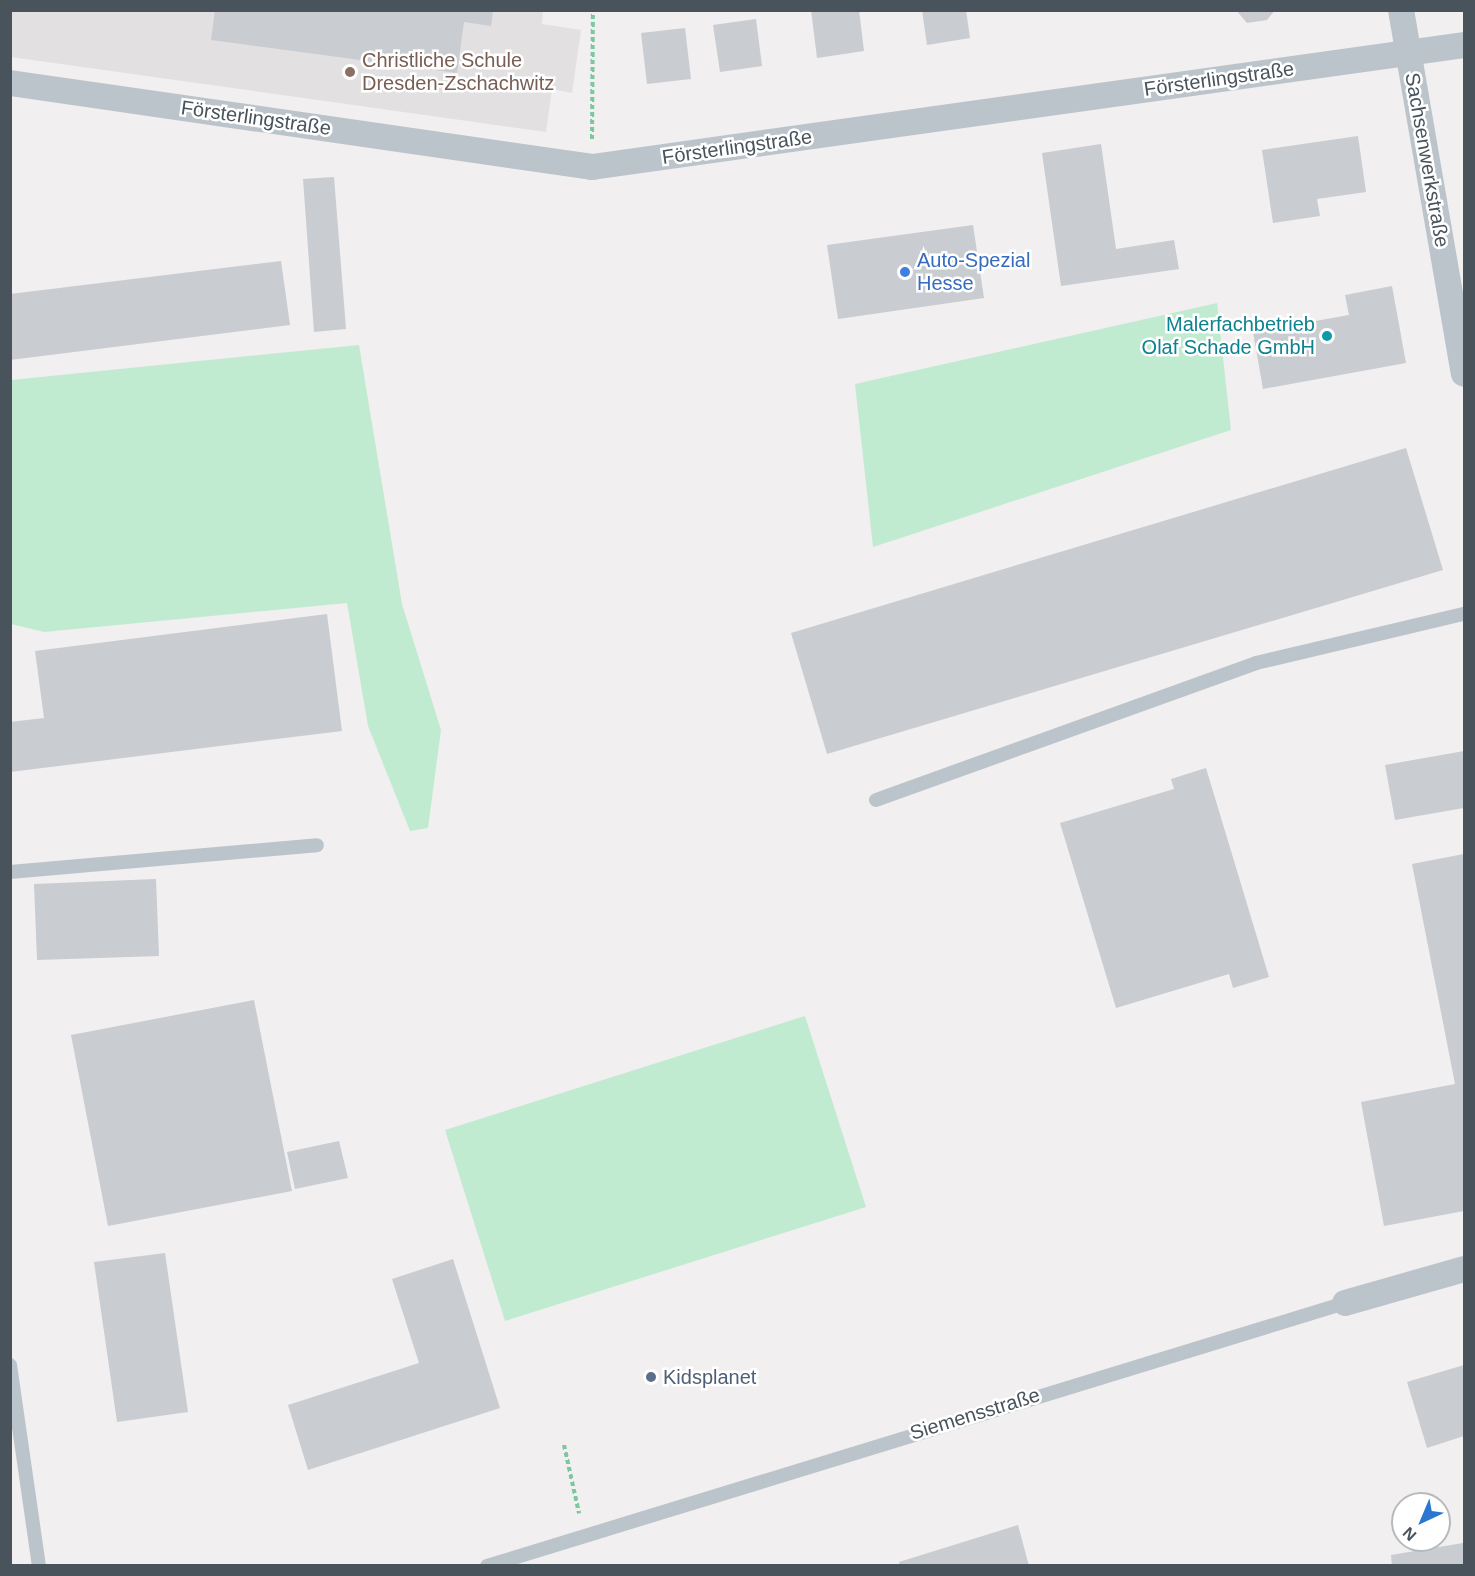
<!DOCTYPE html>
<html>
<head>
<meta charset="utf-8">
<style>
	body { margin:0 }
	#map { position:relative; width:1475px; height:1576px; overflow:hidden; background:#f1efef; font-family:Helvetica,sans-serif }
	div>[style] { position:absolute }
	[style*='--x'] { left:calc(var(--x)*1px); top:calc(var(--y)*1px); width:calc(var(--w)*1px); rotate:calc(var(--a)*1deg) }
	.education>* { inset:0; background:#e2e0e0 }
	.green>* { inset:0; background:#c1ebd0 }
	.building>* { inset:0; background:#c9ccd1 }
	.path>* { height:4px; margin-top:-2px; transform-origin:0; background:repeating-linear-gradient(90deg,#7cc6a0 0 4.5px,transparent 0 7.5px) }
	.lane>* { height:14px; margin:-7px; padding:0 7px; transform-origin:7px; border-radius:7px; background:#bcc4cb }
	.street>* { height:26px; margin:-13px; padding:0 13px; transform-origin:13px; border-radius:13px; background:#bcc4cb }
	.dots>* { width:16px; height:16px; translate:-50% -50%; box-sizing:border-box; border:3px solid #fff; border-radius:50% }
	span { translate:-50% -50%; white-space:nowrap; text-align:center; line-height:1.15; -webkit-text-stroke:5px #fff; paint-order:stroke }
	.education-label { font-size:20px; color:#785e54 }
	.left { translate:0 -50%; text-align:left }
	.street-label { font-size:20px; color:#49535b }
	.shop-label { font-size:20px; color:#366cbe }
	.culture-label { font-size:20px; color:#0d838f }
	.right { translate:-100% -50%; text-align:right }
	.service-label { font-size:20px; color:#4e5e75 }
	.frame { position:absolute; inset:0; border:12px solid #49535b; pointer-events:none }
	.north { position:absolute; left:1391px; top:1492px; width:60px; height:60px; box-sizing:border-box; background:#fff; border:2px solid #b6babd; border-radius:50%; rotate:224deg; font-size:16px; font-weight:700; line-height:24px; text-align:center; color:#49535b }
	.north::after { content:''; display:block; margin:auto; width:21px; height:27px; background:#2977d2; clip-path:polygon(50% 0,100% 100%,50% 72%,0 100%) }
</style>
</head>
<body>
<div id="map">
	<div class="education">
		<i style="clip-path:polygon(11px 10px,543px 10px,542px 24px,581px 30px,572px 93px,552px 89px,546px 132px,11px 57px)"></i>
	</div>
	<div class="green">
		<i style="clip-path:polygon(1217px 303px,1231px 430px,873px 547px,855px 384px)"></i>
		<i style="clip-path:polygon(359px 345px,402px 604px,441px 730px,428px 828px,410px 831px,368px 726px,347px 603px,44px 632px,11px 624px,11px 380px)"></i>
		<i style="clip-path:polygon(805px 1016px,866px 1207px,505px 1321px,445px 1130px)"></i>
	</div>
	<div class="building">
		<i style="clip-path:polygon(215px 10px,493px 10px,491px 26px,464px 22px,457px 73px,211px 40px)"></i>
		<i style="clip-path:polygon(811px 10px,859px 10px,864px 51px,817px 58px)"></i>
		<i style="clip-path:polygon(922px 10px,966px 10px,970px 38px,927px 45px)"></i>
		<i style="clip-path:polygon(1236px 10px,1275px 10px,1267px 20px,1247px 23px)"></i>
		<i style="clip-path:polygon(756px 19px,762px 66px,720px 72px,713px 25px)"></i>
		<i style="clip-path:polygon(685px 28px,691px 79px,647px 84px,641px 33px)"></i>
		<i style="clip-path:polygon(1358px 136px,1366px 192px,1317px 199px,1320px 216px,1273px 223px,1262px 150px)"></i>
		<i style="clip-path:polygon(1101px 144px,1116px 249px,1174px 240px,1179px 269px,1061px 286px,1042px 153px)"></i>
		<i style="clip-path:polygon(334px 177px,346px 329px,314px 332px,303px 179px)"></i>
		<i style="clip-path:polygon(973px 225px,984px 298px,838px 319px,827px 245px)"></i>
		<i style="clip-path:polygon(281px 261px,290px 325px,10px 360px,10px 294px)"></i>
		<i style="clip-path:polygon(1392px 286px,1406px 363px,1263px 389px,1253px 332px,1349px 315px,1345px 295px)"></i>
		<i style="clip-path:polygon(1406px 448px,1443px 570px,827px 754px,791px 633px)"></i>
		<i style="clip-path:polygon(327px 614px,342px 731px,10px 772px,10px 722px,44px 718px,35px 651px)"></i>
		<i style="clip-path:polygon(1464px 751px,1464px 808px,1395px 820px,1385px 765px)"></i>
		<i style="clip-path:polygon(1206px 768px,1269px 977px,1233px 988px,1229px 974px,1116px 1008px,1060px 823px,1174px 789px,1171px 779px)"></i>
		<i style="clip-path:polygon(1464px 854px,1464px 1211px,1384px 1226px,1361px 1102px,1455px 1084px,1412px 864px)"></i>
		<i style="clip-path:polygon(156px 879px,159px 956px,37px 960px,34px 884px)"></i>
		<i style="clip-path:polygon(254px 1000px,292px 1191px,108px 1226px,71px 1035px)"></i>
		<i style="clip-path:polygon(339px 1141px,348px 1178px,295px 1189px,287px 1152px)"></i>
		<i style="clip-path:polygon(165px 1253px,188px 1412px,117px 1422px,94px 1262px)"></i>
		<i style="clip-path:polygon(453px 1259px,500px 1408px,308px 1470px,288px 1405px,419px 1363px,392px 1279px)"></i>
		<i style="clip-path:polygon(1464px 1365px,1464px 1436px,1427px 1448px,1407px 1382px)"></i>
		<i style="clip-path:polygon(1018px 1525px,1029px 1566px,900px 1566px,899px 1562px)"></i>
		<i style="clip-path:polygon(1463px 1543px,1464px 1566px,1392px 1566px,1391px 1555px)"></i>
	</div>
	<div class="path">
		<i style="--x:592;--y:139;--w:129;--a:-89.6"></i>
		<i style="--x:564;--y:1445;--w:70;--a:77.6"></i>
	</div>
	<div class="lane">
		<i style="--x:876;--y:800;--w:404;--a:-19.8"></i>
		<i style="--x:1256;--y:663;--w:214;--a:-13.3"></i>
		<i style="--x:10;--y:872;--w:308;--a:-5"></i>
		<i style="--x:10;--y:1365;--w:203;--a:81.8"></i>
		<i style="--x:487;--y:1566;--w:897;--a:-17.04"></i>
	</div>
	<div class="street">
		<i style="--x:1401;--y:10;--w:369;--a:80.2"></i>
		<i style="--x:10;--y:83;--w:588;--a:8.21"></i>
		<i style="--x:592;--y:167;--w:880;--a:-7.96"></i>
		<i style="--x:1345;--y:1303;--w:124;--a:-15.9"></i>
	</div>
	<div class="dots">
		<i style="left:350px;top:72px;background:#8d6e63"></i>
		<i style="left:905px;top:272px;background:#3f7fe0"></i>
		<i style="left:1327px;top:336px;background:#0f9aa8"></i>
		<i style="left:651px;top:1377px;background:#5c6f8a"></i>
	</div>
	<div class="education-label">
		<span class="left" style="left:362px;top:72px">Christliche Schule<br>Dresden-Zschachwitz</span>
	</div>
	<div class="street-label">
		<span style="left:1219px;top:79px;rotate:-8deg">Försterlingstraße</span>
		<span style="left:256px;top:118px;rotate:8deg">Försterlingstraße</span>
		<span style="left:737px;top:147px;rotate:-8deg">Försterlingstraße</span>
		<span style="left:1427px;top:160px;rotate:80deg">Sachsenwerkstraße</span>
		<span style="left:975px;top:1414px;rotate:-17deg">Siemensstraße</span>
	</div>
	<div class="shop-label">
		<span class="left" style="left:917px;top:272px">Auto-Spezial<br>Hesse</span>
	</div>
	<div class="culture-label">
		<span class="right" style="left:1315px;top:336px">Malerfachbetrieb<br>Olaf Schade GmbH</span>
	</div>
	<div class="service-label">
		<span class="left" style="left:663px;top:1377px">Kidsplanet</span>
	</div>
	<div class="frame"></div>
	<div class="north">N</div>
</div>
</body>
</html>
